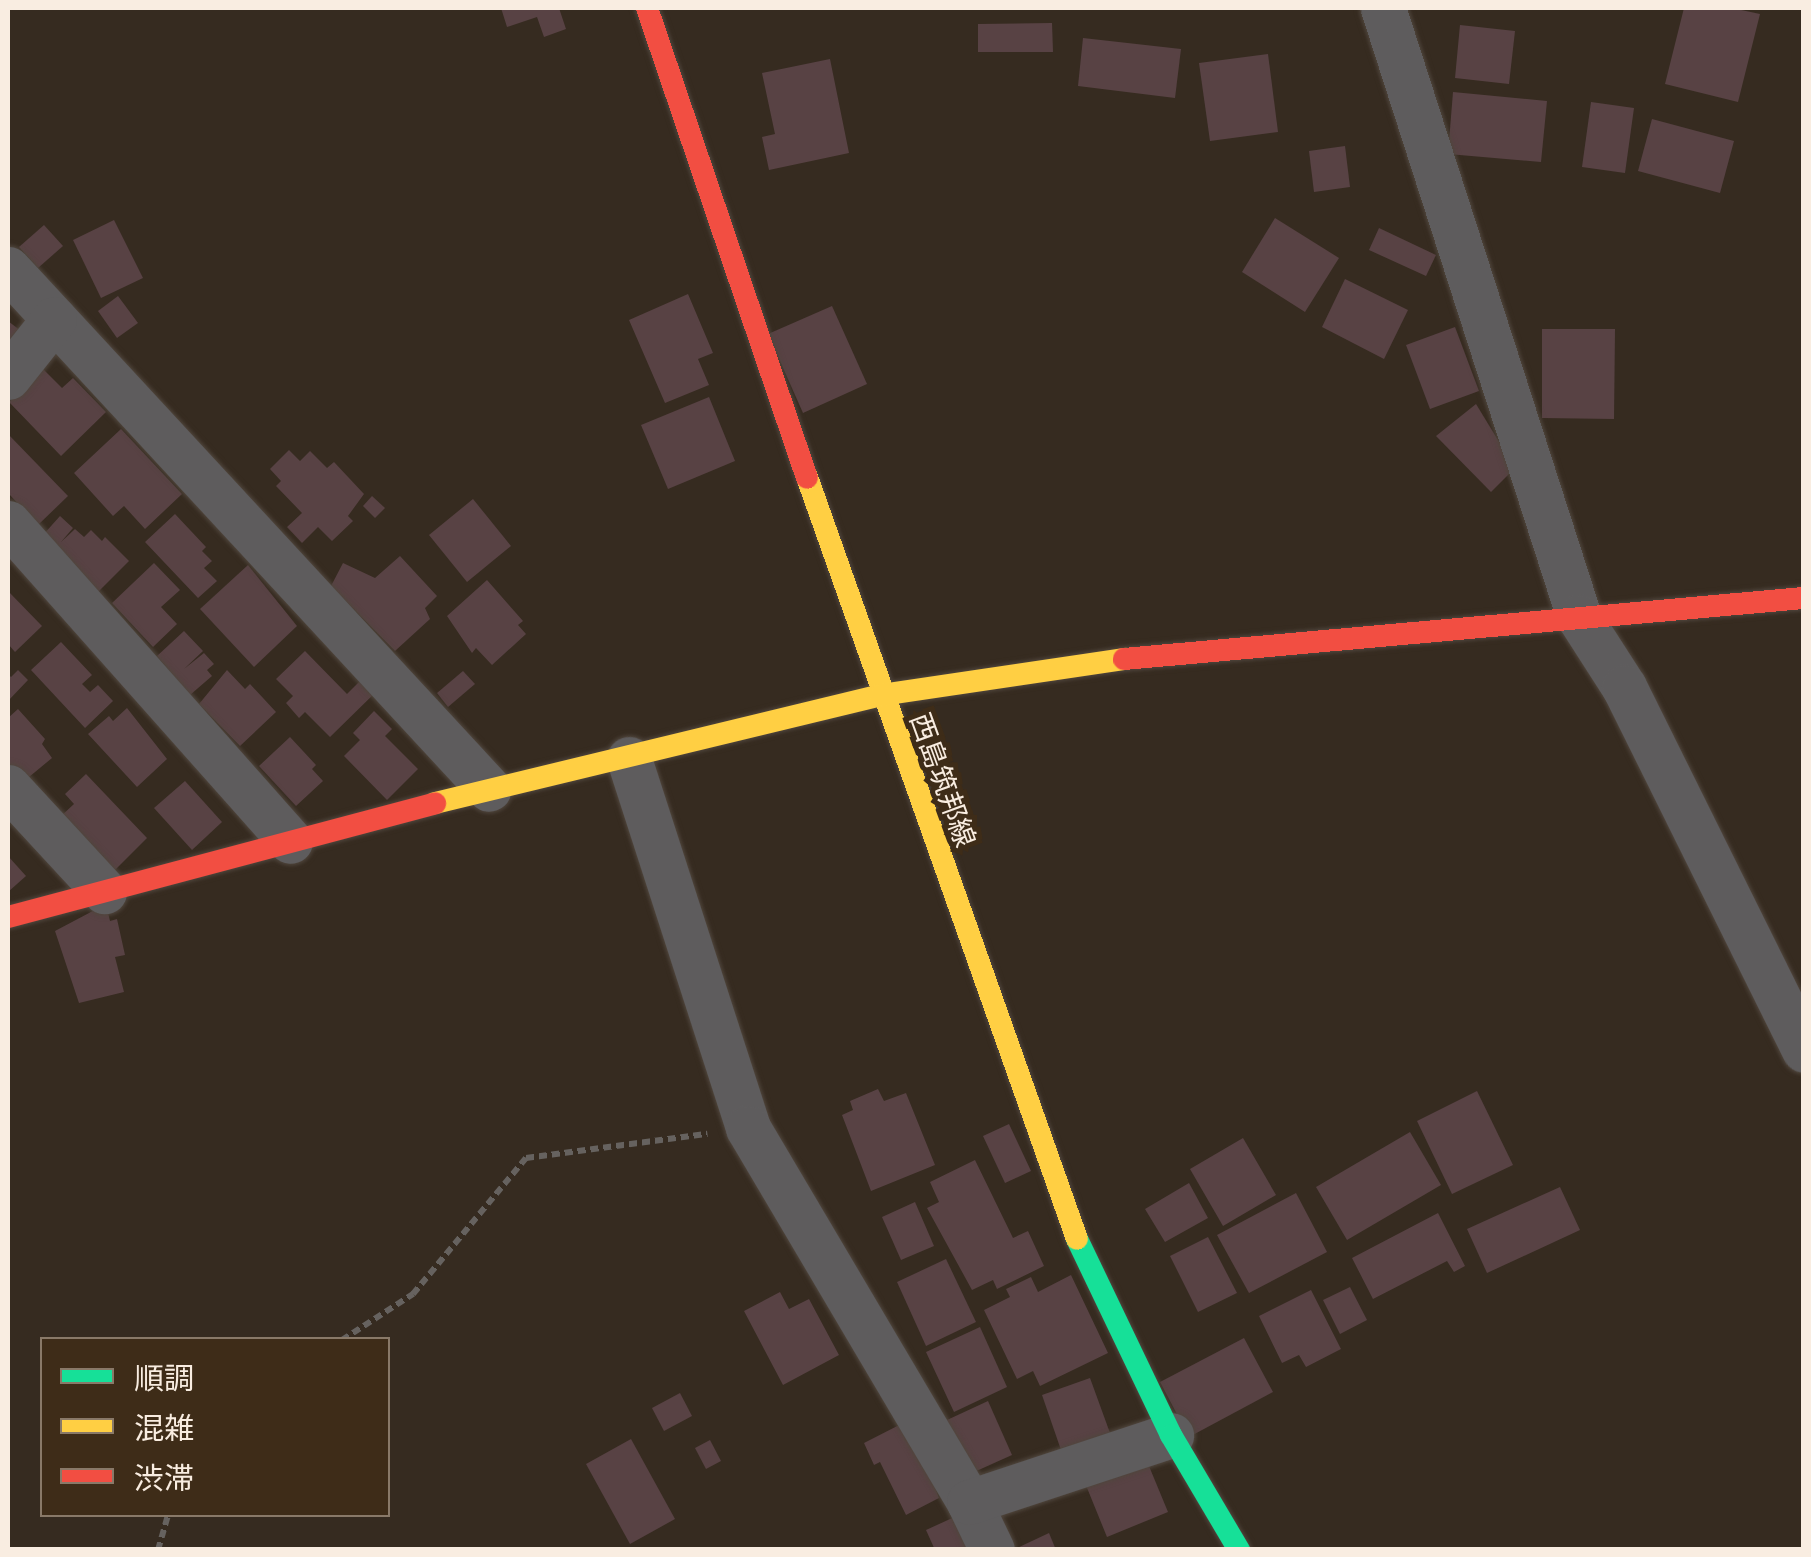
<!DOCTYPE html>
<html>
<head>
<meta charset="utf-8">
<style>
	body { margin:0 }
	#map { position:relative; width:1811px; height:1557px; overflow:hidden; background:#362b20; font-family:Mulish,"Noto Sans JP",sans-serif }
	div>[style] { position:absolute }
	[style*='--x'] { left:calc(var(--x)*1px); top:calc(var(--y)*1px); width:calc(var(--w)*1px); rotate:calc(var(--a)*1deg) }
	.building>* { inset:0; background:#584244 }
	.path>* { height:6px; margin-top:-3px; transform-origin:0; background:repeating-linear-gradient(90deg,#66625f 0 8px,transparent 0 13px) }
	.roads { filter:drop-shadow(0 0 2px #50463d) drop-shadow(0 0 2px #50463d) }
	.street>* { height:45px; margin:-22.5px; padding:0 22.5px; transform-origin:22.5px; border-radius:22.5px; background:#5e5c5d }
	.fast>* { height:22px; margin:-11px; padding:0 11px; transform-origin:11px; border-radius:11px; background:#16e098 }
	.slow>* { height:22px; margin:-11px; padding:0 11px; transform-origin:11px; border-radius:11px; background:#ffcf43 }
	.jam>* { height:22px; margin:-11px; padding:0 11px; transform-origin:11px; border-radius:11px; background:#f24e42 }
	span { translate:-50% -50%; white-space:nowrap; text-align:center; line-height:1.15; -webkit-text-stroke:10px #3e2c18; paint-order:stroke }
	.street-label { font-size:28px; color:#f9ede1 }
	.frame { position:absolute; inset:0; border:10px solid #f9ede1; pointer-events:none }
	.legend { position:absolute; left:40px; top:1337px; width:350px; height:180px; box-sizing:border-box; background:#3e2c18; border:2px solid #897968; margin:0; padding:12px 18px; list-style:none; font-size:30px; color:#f9ede1 }
	.legend li { display:flex; align-items:center; gap:20px; height:50px }
	.legend b { width:50px; border:2px solid #897968 }
</style>
</head>
<body>
<div id="map">
	<div class="building">
		<i style="clip-path:polygon(501px 8px,559px 8px,566px 29px,544px 37px,537px 17px,507px 27px)"></i>
		<i style="clip-path:polygon(1684px 8px,1732px 8px,1760px 14px,1738px 102px,1665px 84px)"></i>
		<i style="clip-path:polygon(1052px 23px,1053px 52px,978px 52px,978px 24px)"></i>
		<i style="clip-path:polygon(1460px 25px,1515px 31px,1509px 84px,1455px 78px)"></i>
		<i style="clip-path:polygon(1083px 38px,1181px 49px,1175px 98px,1078px 86px)"></i>
		<i style="clip-path:polygon(1268px 54px,1278px 132px,1210px 141px,1199px 63px)"></i>
		<i style="clip-path:polygon(830px 59px,849px 153px,769px 170px,762px 137px,775px 134px,762px 73px)"></i>
		<i style="clip-path:polygon(1453px 92px,1547px 101px,1541px 162px,1448px 154px)"></i>
		<i style="clip-path:polygon(1591px 102px,1634px 108px,1625px 173px,1582px 167px)"></i>
		<i style="clip-path:polygon(1652px 119px,1734px 141px,1720px 193px,1638px 171px)"></i>
		<i style="clip-path:polygon(1345px 146px,1350px 187px,1314px 192px,1309px 151px)"></i>
		<i style="clip-path:polygon(1275px 218px,1339px 258px,1305px 312px,1242px 272px)"></i>
		<i style="clip-path:polygon(114px 220px,143px 278px,101px 298px,73px 240px)"></i>
		<i style="clip-path:polygon(44px 225px,63px 246px,38px 268px,19px 247px)"></i>
		<i style="clip-path:polygon(1379px 228px,1436px 255px,1426px 276px,1369px 250px)"></i>
		<i style="clip-path:polygon(1345px 279px,1408px 310px,1384px 359px,1322px 327px)"></i>
		<i style="clip-path:polygon(688px 294px,713px 353px,698px 359px,709px 385px,665px 403px,629px 320px)"></i>
		<i style="clip-path:polygon(118px 296px,138px 323px,117px 338px,98px 311px)"></i>
		<i style="clip-path:polygon(832px 306px,867px 384px,803px 413px,768px 334px)"></i>
		<i style="clip-path:polygon(8px 321px,21px 331px,8px 349px)"></i>
		<i style="clip-path:polygon(1455px 327px,1479px 391px,1430px 409px,1406px 345px)"></i>
		<i style="clip-path:polygon(1542px 329px,1615px 329px,1614px 419px,1542px 418px)"></i>
		<i style="clip-path:polygon(43px 369px,62px 388px,73px 378px,106px 412px,61px 456px,9px 402px)"></i>
		<i style="clip-path:polygon(709px 397px,735px 461px,668px 489px,641px 425px)"></i>
		<i style="clip-path:polygon(1476px 404px,1515px 468px,1491px 492px,1436px 436px)"></i>
		<i style="clip-path:polygon(121px 429px,182px 494px,145px 529px,124px 506px,113px 516px,74px 473px)"></i>
		<i style="clip-path:polygon(8px 434px,68px 496px,38px 525px,8px 493px)"></i>
		<i style="clip-path:polygon(289px 450px,300px 461px,310px 451px,327px 468px,334px 462px,364px 494px,348px 516px,353px 521px,332px 541px,318px 527px,302px 543px,287px 527px,302px 513px,276px 486px,281px 481px,270px 469px)"></i>
		<i style="clip-path:polygon(372px 496px,385px 508px,375px 518px,363px 506px)"></i>
		<i style="clip-path:polygon(473px 499px,511px 546px,467px 582px,429px 535px)"></i>
		<i style="clip-path:polygon(175px 514px,206px 547px,202px 551px,212px 561px,204px 568px,217px 581px,198px 598px,145px 542px)"></i>
		<i style="clip-path:polygon(60px 516px,73px 528px,61px 542px,75px 529px,84px 537px,91px 530px,102px 541px,105px 537px,129px 561px,94px 596px,43px 535px)"></i>
		<i style="clip-path:polygon(400px 556px,437px 596px,425px 608px,430px 619px,395px 651px,331px 586px,343px 563px,375px 578px)"></i>
		<i style="clip-path:polygon(154px 563px,180px 590px,161px 607px,177px 624px,153px 647px,112px 603px)"></i>
		<i style="clip-path:polygon(248px 565px,297px 626px,254px 667px,200px 609px)"></i>
		<i style="clip-path:polygon(487px 580px,523px 621px,518px 625px,526px 634px,492px 665px,476px 648px,472px 653px,447px 616px)"></i>
		<i style="clip-path:polygon(8px 591px,42px 626px,15px 652px,8px 644px)"></i>
		<i style="clip-path:polygon(184px 631px,203px 651px,184px 669px,204px 653px,214px 664px,207px 670px,212px 676px,190px 695px,157px 656px)"></i>
		<i style="clip-path:polygon(61px 642px,92px 675px,82px 684px,90px 692px,98px 685px,113px 701px,85px 728px,31px 670px)"></i>
		<i style="clip-path:polygon(305px 651px,347px 694px,366px 675px,379px 689px,330px 737px,305px 712px,299px 718px,286px 703px,293px 696px,276px 679px)"></i>
		<i style="clip-path:polygon(18px 670px,28px 680px,8px 701px,8px 674px,11px 677px)"></i>
		<i style="clip-path:polygon(227px 670px,245px 689px,250px 684px,276px 712px,240px 746px,199px 704px)"></i>
		<i style="clip-path:polygon(463px 671px,475px 684px,448px 707px,437px 693px)"></i>
		<i style="clip-path:polygon(127px 708px,167px 759px,137px 787px,88px 734px,109px 716px,113px 721px)"></i>
		<i style="clip-path:polygon(18px 709px,45px 739px,42px 744px,52px 758px,23px 782px,8px 765px,8px 718px)"></i>
		<i style="clip-path:polygon(374px 711px,392px 729px,385px 736px,418px 769px,387px 800px,344px 756px,360px 740px,353px 733px)"></i>
		<i style="clip-path:polygon(290px 737px,316px 765px,312px 769px,323px 781px,296px 806px,259px 766px)"></i>
		<i style="clip-path:polygon(86px 774px,147px 838px,114px 871px,61px 816px,74px 804px,65px 794px)"></i>
		<i style="clip-path:polygon(185px 781px,222px 822px,192px 850px,154px 808px)"></i>
		<i style="clip-path:polygon(8px 856px,26px 876px,8px 892px)"></i>
		<i style="clip-path:polygon(106px 904px,110px 921px,117px 919px,125px 955px,115px 957px,124px 992px,79px 1003px,55px 931px)"></i>
		<i style="clip-path:polygon(878px 1089px,884px 1101px,906px 1093px,935px 1165px,871px 1191px,842px 1115px,853px 1110px,850px 1101px)"></i>
		<i style="clip-path:polygon(1477px 1091px,1513px 1165px,1452px 1194px,1417px 1121px)"></i>
		<i style="clip-path:polygon(1009px 1124px,1031px 1171px,1005px 1183px,983px 1136px)"></i>
		<i style="clip-path:polygon(1410px 1132px,1441px 1185px,1347px 1240px,1316px 1187px)"></i>
		<i style="clip-path:polygon(1243px 1138px,1276px 1195px,1223px 1226px,1190px 1169px)"></i>
		<i style="clip-path:polygon(975px 1160px,1013px 1238px,1028px 1231px,1044px 1266px,997px 1289px,993px 1280px,972px 1290px,927px 1208px,939px 1202px,930px 1182px)"></i>
		<i style="clip-path:polygon(1189px 1183px,1208px 1218px,1165px 1242px,1145px 1209px)"></i>
		<i style="clip-path:polygon(1560px 1187px,1580px 1230px,1487px 1273px,1467px 1229px)"></i>
		<i style="clip-path:polygon(1296px 1193px,1327px 1252px,1249px 1293px,1217px 1235px)"></i>
		<i style="clip-path:polygon(915px 1202px,934px 1246px,901px 1260px,882px 1217px)"></i>
		<i style="clip-path:polygon(1438px 1213px,1465px 1266px,1454px 1272px,1447px 1261px,1373px 1299px,1352px 1258px)"></i>
		<i style="clip-path:polygon(1208px 1237px,1237px 1293px,1198px 1312px,1170px 1256px)"></i>
		<i style="clip-path:polygon(946px 1259px,976px 1322px,926px 1346px,897px 1282px)"></i>
		<i style="clip-path:polygon(1071px 1275px,1108px 1353px,1040px 1386px,1033px 1371px,1017px 1379px,984px 1310px,1010px 1297px,1006px 1289px,1031px 1277px,1038px 1292px)"></i>
		<i style="clip-path:polygon(1350px 1287px,1367px 1320px,1340px 1334px,1323px 1300px)"></i>
		<i style="clip-path:polygon(1311px 1290px,1341px 1349px,1306px 1367px,1299px 1355px,1282px 1363px,1259px 1316px)"></i>
		<i style="clip-path:polygon(780px 1292px,789px 1309px,809px 1299px,839px 1355px,783px 1385px,744px 1311px)"></i>
		<i style="clip-path:polygon(980px 1327px,1007px 1387px,954px 1412px,926px 1352px)"></i>
		<i style="clip-path:polygon(1244px 1338px,1273px 1392px,1189px 1437px,1160px 1382px)"></i>
		<i style="clip-path:polygon(1090px 1378px,1110px 1433px,1061px 1450px,1042px 1395px)"></i>
		<i style="clip-path:polygon(680px 1393px,692px 1416px,664px 1431px,652px 1408px)"></i>
		<i style="clip-path:polygon(988px 1401px,1012px 1455px,972px 1473px,947px 1420px)"></i>
		<i style="clip-path:polygon(909px 1420px,939px 1498px,906px 1515px,880px 1462px,874px 1465px,864px 1443px)"></i>
		<i style="clip-path:polygon(631px 1439px,675px 1519px,630px 1544px,586px 1464px)"></i>
		<i style="clip-path:polygon(710px 1440px,721px 1461px,706px 1469px,695px 1448px)"></i>
		<i style="clip-path:polygon(1144px 1454px,1168px 1512px,1107px 1537px,1083px 1478px)"></i>
		<i style="clip-path:polygon(961px 1514px,977px 1550px,935px 1550px,926px 1530px)"></i>
		<i style="clip-path:polygon(1049px 1533px,1056px 1550px,1013px 1550px)"></i>
	</div>
	<div class="path">
		<i style="--x:342;--y:1340;--w:85;--a:-32.9"></i>
		<i style="--x:413;--y:1294;--w:177;--a:-50.3"></i>
		<i style="--x:526;--y:1158;--w:183;--a:-7.6"></i>
		<i style="--x:158;--y:1550;--w:37;--a:-74"></i>
	</div>
	<div class="roads">
		<div class="street">
			<i style="--x:1383;--y:8;--w:640;--a:72.16"></i>
			<i style="--x:1579;--y:617;--w:83;--a:57.3"></i>
			<i style="--x:1624;--y:687;--w:405;--a:63.6"></i>
			<i style="--x:8;--y:269;--w:708;--a:47.23"></i>
			<i style="--x:8;--y:377;--w:74;--a:-51.6"></i>
			<i style="--x:8;--y:523;--w:425;--a:48.4"></i>
			<i style="--x:629;--y:759;--w:388;--a:72.1"></i>
			<i style="--x:748;--y:1128;--w:434;--a:59.4"></i>
			<i style="--x:969;--y:1502;--w:53;--a:64.4"></i>
			<i style="--x:8;--y:787;--w:142;--a:47.3"></i>
			<i style="--x:969;--y:1502;--w:213;--a:-18.3"></i>
		</div>
		<div class="fast">
			<i style="--x:1077;--y:1239;--w:217;--a:64.4"></i>
			<i style="--x:1171;--y:1435;--w:134;--a:59.4"></i>
		</div>
		<div class="slow">
			<i style="--x:807;--y:477;--w:808;--a:70.49"></i>
			<i style="--x:435;--y:803;--w:459;--a:-13.6"></i>
			<i style="--x:881;--y:695;--w:246;--a:-8.4"></i>
		</div>
		<div class="jam">
			<i style="--x:647;--y:8;--w:496;--a:71.2"></i>
			<i style="--x:1124;--y:659;--w:683;--a:-5.13"></i>
			<i style="--x:8;--y:917;--w:442;--a:-14.9"></i>
		</div>
	</div>
	<div class="street-label">
		<span style="left:943px;top:780px;rotate:70deg">西島筑邦線</span>
	</div>
	<div class="frame"></div>
	<ul class="legend">
	<li><b style="height:12px;background:#16e098"></b>順調</li>
	<li><b style="height:12px;background:#ffcf43"></b>混雑</li>
	<li><b style="height:12px;background:#f24e42"></b>渋滞</li>
	</ul>
</div>
</body>
</html>
